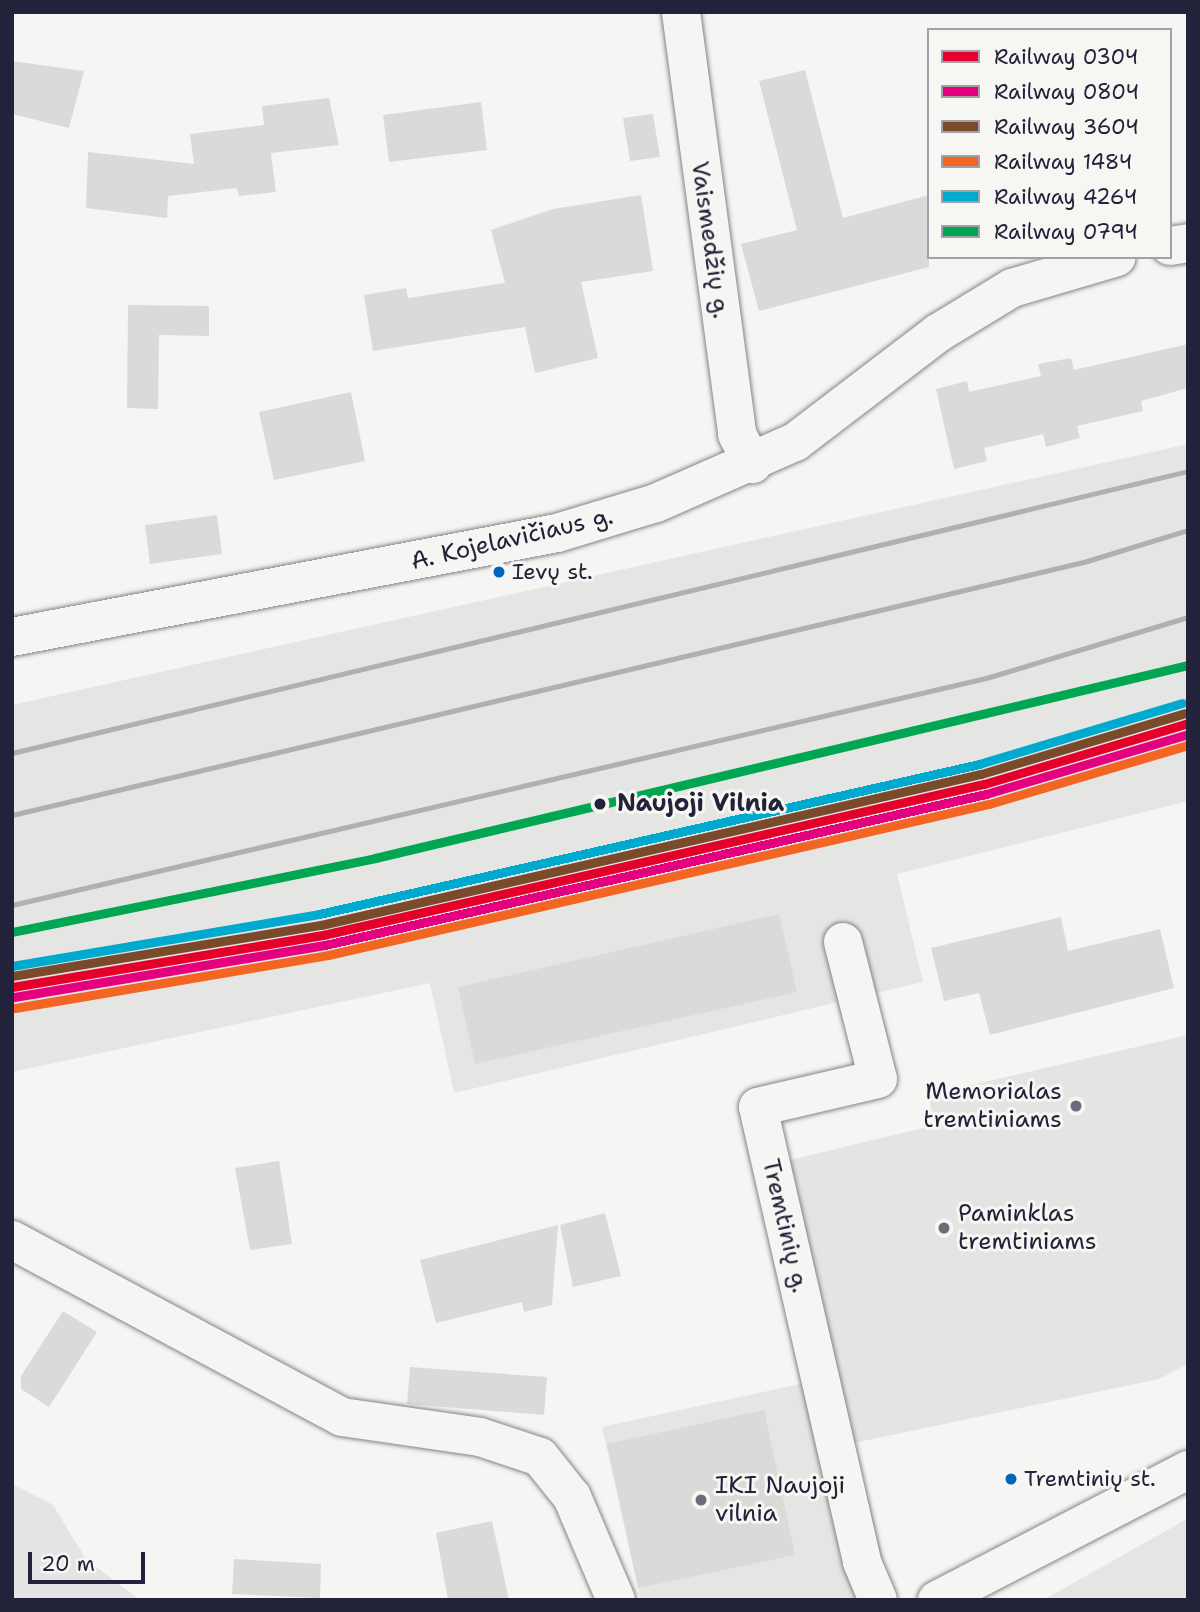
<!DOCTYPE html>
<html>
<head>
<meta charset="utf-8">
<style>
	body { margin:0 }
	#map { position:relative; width:1200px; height:1612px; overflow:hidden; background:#f5f5f3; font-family:"Shantell Sans",sans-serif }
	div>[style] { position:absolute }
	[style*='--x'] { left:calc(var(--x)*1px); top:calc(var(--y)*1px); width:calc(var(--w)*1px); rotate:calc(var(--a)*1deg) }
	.built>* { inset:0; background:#e5e5e4 }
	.green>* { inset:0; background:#e4e4e4 }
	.building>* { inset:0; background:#dadad9 }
	.roads { filter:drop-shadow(0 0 2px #858589) drop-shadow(0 0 2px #858589) }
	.minor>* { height:38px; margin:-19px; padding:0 19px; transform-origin:19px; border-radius:19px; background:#f5f5f3 }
	.major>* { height:38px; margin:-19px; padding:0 19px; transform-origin:19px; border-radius:19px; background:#f5f5f3 }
	.rail>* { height:5px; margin:-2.5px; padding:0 2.5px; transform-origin:2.5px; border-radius:2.5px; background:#b0b0b2 }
	.rail-1>* { height:9px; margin:-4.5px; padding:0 4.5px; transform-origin:4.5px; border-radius:4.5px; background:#e4002b }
	.rail-2>* { height:9px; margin:-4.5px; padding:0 4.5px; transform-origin:4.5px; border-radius:4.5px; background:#e5007d }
	.rail-3>* { height:9px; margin:-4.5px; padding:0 4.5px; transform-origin:4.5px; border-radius:4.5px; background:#7a4b2a }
	.rail-4>* { height:9px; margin:-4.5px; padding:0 4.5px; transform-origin:4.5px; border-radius:4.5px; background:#f26522 }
	.rail-5>* { height:9px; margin:-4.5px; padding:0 4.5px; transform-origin:4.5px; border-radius:4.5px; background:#00a9ce }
	.rail-6>* { height:9px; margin:-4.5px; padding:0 4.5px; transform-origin:4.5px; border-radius:4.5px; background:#00a651 }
	.dots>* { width:19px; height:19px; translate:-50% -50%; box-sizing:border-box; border:4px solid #f6f6f2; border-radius:50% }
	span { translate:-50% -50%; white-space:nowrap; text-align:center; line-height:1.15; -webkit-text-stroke:6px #f6f6f2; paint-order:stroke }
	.bus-label { font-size:22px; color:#22223b }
	.left { translate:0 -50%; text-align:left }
	.street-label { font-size:24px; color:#22223b }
	.stop-label { font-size:24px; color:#22223b; font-weight:700 }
	.poi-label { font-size:24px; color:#22223b }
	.right { translate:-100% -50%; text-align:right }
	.frame { position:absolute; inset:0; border:14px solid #22223b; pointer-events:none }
	.legend { position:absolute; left:927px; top:28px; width:245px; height:231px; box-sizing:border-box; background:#f6f6f2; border:2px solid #a1a1a9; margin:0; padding:9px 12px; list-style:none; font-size:21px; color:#22223b }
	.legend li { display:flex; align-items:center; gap:14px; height:35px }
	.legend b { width:35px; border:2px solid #a1a1a9 }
	.scale { position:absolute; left:28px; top:1552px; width:117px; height:32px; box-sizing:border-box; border:4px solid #22223b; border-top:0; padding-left:9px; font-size:21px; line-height:24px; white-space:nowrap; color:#22223b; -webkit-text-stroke:5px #f6f6f2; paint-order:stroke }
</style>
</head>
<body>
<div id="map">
	<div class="built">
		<i style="clip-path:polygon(1188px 444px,1188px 801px,897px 874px,923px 982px,454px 1093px,430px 983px,12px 1072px,12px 705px)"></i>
		<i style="clip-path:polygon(837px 1376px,887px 1575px,850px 1600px,641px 1600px,602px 1427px)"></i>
		<i style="clip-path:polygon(1188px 1518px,1188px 1600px,1043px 1600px,1166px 1531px)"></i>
	</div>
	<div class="green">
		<i style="clip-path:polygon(1188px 1035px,1188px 1364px,1159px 1379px,854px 1443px,782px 1162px,935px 1125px,928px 1095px)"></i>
		<i style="clip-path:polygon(12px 1484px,53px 1505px,86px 1559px,140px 1600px,12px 1600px)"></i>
	</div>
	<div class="building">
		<i style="clip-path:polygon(12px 61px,84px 71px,69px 128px,12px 114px)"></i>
		<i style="clip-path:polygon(805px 70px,843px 218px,929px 195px,929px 267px,759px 311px,741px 244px,797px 230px,759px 81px)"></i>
		<i style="clip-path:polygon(329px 98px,339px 145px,271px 153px,276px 192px,239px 196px,237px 188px,168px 196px,167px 218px,86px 208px,88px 152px,194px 164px,190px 134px,264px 125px,262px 106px)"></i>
		<i style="clip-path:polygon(481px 102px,487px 150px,389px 162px,383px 115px)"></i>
		<i style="clip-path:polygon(653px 114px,660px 157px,630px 161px,623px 118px)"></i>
		<i style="clip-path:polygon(641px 195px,653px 271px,581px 282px,598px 358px,535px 373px,525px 327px,373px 351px,364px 295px,406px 288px,408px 298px,505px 283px,491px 230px,553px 209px)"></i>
		<i style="clip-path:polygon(128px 305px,209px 306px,209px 336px,159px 335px,158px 409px,127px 408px)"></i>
		<i style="clip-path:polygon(1188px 344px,1188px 388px,1141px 401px,1143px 411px,1077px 426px,1080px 438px,1046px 447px,1043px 434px,984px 448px,987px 461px,954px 469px,936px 389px,967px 381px,969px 392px,1041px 376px,1038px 364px,1071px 358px,1074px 370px)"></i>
		<i style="clip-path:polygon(351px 392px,365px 461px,274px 480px,259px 412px)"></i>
		<i style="clip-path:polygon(217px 515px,222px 554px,150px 564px,145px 525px)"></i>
		<i style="clip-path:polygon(779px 914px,797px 992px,475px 1064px,458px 987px)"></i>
		<i style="clip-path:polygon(1061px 917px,1068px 951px,1160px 929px,1174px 988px,990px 1035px,979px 993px,944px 1001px,931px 948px)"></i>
		<i style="clip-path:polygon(279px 1161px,292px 1244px,250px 1250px,235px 1168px)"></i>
		<i style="clip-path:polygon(605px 1213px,621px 1276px,573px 1287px,560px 1225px)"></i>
		<i style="clip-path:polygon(558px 1225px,552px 1305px,524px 1312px,522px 1302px,436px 1323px,420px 1260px)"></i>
		<i style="clip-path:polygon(63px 1311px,97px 1332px,49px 1407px,21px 1389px,21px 1376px)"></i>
		<i style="clip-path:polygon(410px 1367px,547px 1377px,544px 1415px,407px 1404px)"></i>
		<i style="clip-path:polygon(764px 1410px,795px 1555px,638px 1588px,607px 1444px)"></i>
		<i style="clip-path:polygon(492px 1521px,509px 1600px,448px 1600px,436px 1533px)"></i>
		<i style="clip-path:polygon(234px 1559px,321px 1564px,320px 1598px,232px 1594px)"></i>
	</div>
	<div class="roads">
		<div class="minor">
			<i style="--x:681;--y:12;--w:426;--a:82.4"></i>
			<i style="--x:737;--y:434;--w:34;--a:63"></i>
			<i style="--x:1170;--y:246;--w:18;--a:-9"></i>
			<i style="--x:12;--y:637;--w:555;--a:-10.8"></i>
			<i style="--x:557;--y:533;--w:103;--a:-16.9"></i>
			<i style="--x:656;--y:503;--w:152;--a:-23.7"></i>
			<i style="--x:795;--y:442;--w:180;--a:-37.3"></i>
			<i style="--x:938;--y:333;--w:87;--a:-31.3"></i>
			<i style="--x:1012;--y:288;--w:109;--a:-16.4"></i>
			<i style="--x:843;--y:942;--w:141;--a:75.7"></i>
			<i style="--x:878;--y:1079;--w:123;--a:166.9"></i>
			<i style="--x:758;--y:1107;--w:467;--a:77.1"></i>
			<i style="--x:862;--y:1562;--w:41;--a:67.2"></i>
			<i style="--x:12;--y:1240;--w:374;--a:28.2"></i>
			<i style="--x:342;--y:1417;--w:139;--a:8.2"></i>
			<i style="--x:480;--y:1437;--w:63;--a:18.4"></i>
			<i style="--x:540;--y:1457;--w:51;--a:51.3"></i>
			<i style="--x:572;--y:1497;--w:112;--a:66.9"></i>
		</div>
		<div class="major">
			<i style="--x:937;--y:1600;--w:283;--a:-27.4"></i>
		</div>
	</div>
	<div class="rail">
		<i style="--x:12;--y:753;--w:1209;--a:-13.48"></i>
		<i style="--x:12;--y:815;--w:1105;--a:-13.29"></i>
		<i style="--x:1087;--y:561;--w:106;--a:-17.1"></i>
		<i style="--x:12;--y:905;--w:1000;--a:-13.12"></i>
		<i style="--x:986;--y:678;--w:211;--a:-16.8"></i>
	</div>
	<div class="rail-1">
		<i style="--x:12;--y:987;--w:315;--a:-9.5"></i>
		<i style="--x:323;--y:935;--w:678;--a:-12.87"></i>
		<i style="--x:984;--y:784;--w:213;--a:-16.6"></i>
	</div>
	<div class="rail-2">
		<i style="--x:14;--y:997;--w:315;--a:-9.5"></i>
		<i style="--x:325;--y:945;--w:678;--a:-12.87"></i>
		<i style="--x:986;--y:794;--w:211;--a:-16.5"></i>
	</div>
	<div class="rail-3">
		<i style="--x:12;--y:976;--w:313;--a:-9.4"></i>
		<i style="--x:321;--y:925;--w:677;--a:-12.89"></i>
		<i style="--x:981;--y:774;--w:213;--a:-16.6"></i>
	</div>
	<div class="rail-4">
		<i style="--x:15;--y:1008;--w:317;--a:-9.6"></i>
		<i style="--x:328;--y:955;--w:678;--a:-12.87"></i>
		<i style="--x:989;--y:804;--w:208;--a:-16.5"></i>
	</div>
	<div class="rail-5">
		<i style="--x:12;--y:966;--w:311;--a:-9.6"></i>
		<i style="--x:319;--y:914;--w:677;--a:-12.8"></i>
		<i style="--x:979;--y:764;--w:212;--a:-16.7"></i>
	</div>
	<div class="rail-6">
		<i style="--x:12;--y:932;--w:370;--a:-11.5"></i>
		<i style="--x:375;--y:858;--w:836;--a:-13.35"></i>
	</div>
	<div class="dots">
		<i style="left:499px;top:572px;background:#0065bd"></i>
		<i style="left:600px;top:804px;background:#22223b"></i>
		<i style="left:1076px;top:1106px;background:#6c6c7b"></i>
		<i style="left:944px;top:1228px;background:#6c6c7b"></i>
		<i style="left:1011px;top:1479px;background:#0065bd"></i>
		<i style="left:701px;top:1500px;background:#6c6c7b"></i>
	</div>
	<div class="bus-label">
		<span class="left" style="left:512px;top:572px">Ievų st.</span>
		<span class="left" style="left:1024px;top:1479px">Tremtinių st.</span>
	</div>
	<div class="street-label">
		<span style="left:710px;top:240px;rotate:82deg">Vaismedžių g.</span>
		<span style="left:512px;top:539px;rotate:-13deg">A. Kojelavičiaus g.</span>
		<span style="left:785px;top:1226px;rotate:77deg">Tremtinių g.</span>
	</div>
	<div class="stop-label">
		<span class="left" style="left:617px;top:804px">Naujoji Vilnia</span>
	</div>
	<div class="poi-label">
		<span class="right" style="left:1062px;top:1106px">Memorialas<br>tremtiniams</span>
		<span class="left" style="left:958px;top:1228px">Paminklas<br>tremtiniams</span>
		<span class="left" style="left:715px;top:1500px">IKI Naujoji<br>vilnia</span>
	</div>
	<div class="frame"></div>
	<ul class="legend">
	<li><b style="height:9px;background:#e4002b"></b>Railway 030Ч</li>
	<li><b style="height:9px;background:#e5007d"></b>Railway 080Ч</li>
	<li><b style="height:9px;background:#7a4b2a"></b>Railway 360Ч</li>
	<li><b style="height:9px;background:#f26522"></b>Railway 148Ч</li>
	<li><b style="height:9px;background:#00a9ce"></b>Railway 426Ч</li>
	<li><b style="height:9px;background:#00a651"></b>Railway 079Ч</li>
	</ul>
	<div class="scale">20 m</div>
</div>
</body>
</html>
